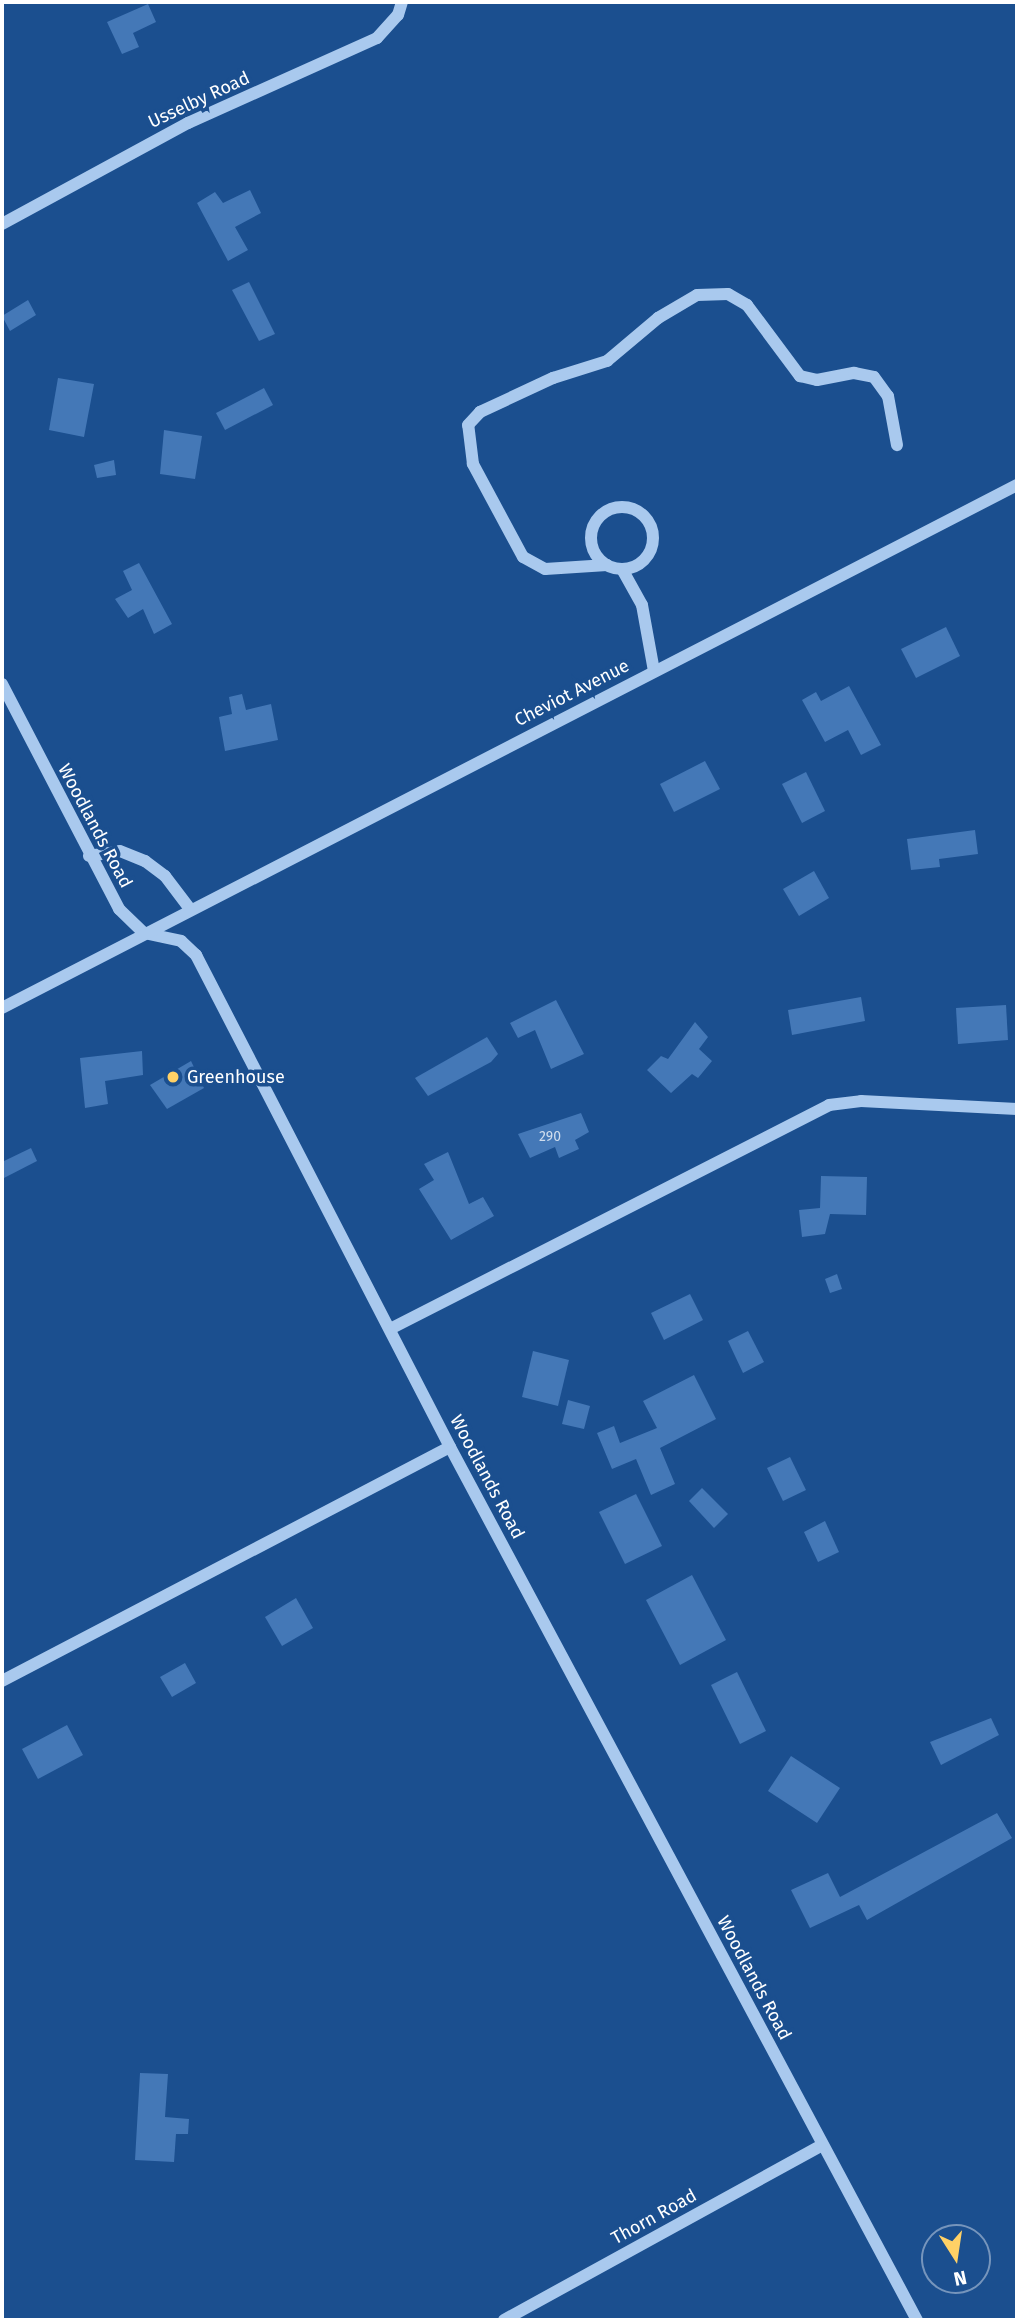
<!DOCTYPE html>
<html>
<head>
<meta charset="utf-8">
<style>
	body { margin:0 }
	#map { position:relative; width:1019px; height:2322px; overflow:hidden; background:#1b4f8f; font-family:"Fira Sans",sans-serif }
	div>[style] { position:absolute }
	[style*='--x'] { left:calc(var(--x)*1px); top:calc(var(--y)*1px); width:calc(var(--w)*1px); rotate:calc(var(--a)*1deg) }
	.building>* { inset:0; background:#4478b7 }
	.minor>* { height:12px; margin:-6px; padding:0 6px; transform-origin:6px; border-radius:6px; background:#a9c9ee }
	.minor>.ring { margin:-6px; padding:0; box-sizing:content-box; background:none; border:12px solid #a9c9ee; border-radius:50% }
	.dots>* { width:19px; height:19px; translate:-50% -50%; box-sizing:border-box; border:4px solid #1b4f8f; border-radius:50% }
	span { translate:-50% -50%; white-space:nowrap; text-align:center; line-height:1.15; -webkit-text-stroke:7px #1b4f8f; paint-order:stroke }
	.number-label { font-size:14px; color:#d0dded }
	.number-label span { -webkit-text-stroke-width:0 }
	.street-label { font-size:18px; color:#fff }
	.poi-label { font-size:18px; color:#fff }
	.left { translate:0 -50%; text-align:left }
	.frame { position:absolute; inset:0; border:4px solid #fff; pointer-events:none }
	.north { position:absolute; left:921px; top:2224px; width:70px; height:70px; box-sizing:border-box; background:#1b4f8f; border:2px solid #7695bc; border-radius:50%; rotate:168deg; font-size:19px; font-weight:700; line-height:28px; text-align:center; color:#fff }
	.north::after { content:''; display:block; margin:auto; width:24px; height:32px; background:#ffd166; clip-path:polygon(50% 0,100% 100%,50% 72%,0 100%) }
</style>
</head>
<body>
<div id="map">
	<div class="building">
		<i style="clip-path:polygon(148px 4px,156px 22px,133px 33px,139px 47px,122px 54px,107px 22px)"></i>
		<i style="clip-path:polygon(250px 190px,261px 213px,235px 227px,248px 250px,228px 261px,197px 203px,215px 192px,223px 203px)"></i>
		<i style="clip-path:polygon(249px 282px,275px 334px,259px 341px,232px 290px)"></i>
		<i style="clip-path:polygon(28px 300px,36px 315px,10px 331px,2px 316px)"></i>
		<i style="clip-path:polygon(58px 378px,94px 384px,84px 437px,49px 430px)"></i>
		<i style="clip-path:polygon(264px 388px,273px 405px,225px 430px,216px 413px)"></i>
		<i style="clip-path:polygon(164px 430px,202px 436px,195px 479px,160px 474px)"></i>
		<i style="clip-path:polygon(114px 460px,116px 475px,97px 478px,94px 465px)"></i>
		<i style="clip-path:polygon(139px 563px,172px 624px,154px 634px,143px 609px,128px 618px,115px 599px,132px 590px,123px 571px)"></i>
		<i style="clip-path:polygon(946px 627px,960px 656px,916px 678px,901px 649px)"></i>
		<i style="clip-path:polygon(849px 686px,881px 745px,861px 755px,848px 730px,825px 742px,802px 700px,816px 692px,821px 701px)"></i>
		<i style="clip-path:polygon(242px 694px,246px 710px,271px 704px,278px 740px,225px 751px,219px 717px,232px 714px,229px 697px)"></i>
		<i style="clip-path:polygon(705px 761px,720px 789px,674px 812px,660px 784px)"></i>
		<i style="clip-path:polygon(806px 772px,825px 811px,802px 823px,782px 784px)"></i>
		<i style="clip-path:polygon(975px 830px,978px 854px,939px 859px,940px 867px,911px 870px,907px 839px)"></i>
		<i style="clip-path:polygon(814px 871px,829px 898px,799px 916px,783px 889px)"></i>
		<i style="clip-path:polygon(861px 997px,865px 1021px,792px 1035px,788px 1010px)"></i>
		<i style="clip-path:polygon(556px 1000px,584px 1054px,551px 1069px,535px 1030px,518px 1038px,510px 1023px)"></i>
		<i style="clip-path:polygon(1006px 1005px,1008px 1040px,958px 1044px,956px 1008px)"></i>
		<i style="clip-path:polygon(695px 1022px,708px 1037px,699px 1049px,712px 1061px,698px 1078px,692px 1074px,671px 1093px,647px 1070px,661px 1056px,668px 1059px)"></i>
		<i style="clip-path:polygon(487px 1037px,498px 1054px,491px 1062px,428px 1096px,415px 1078px)"></i>
		<i style="clip-path:polygon(142px 1051px,143px 1075px,105px 1081px,108px 1104px,85px 1108px,80px 1058px)"></i>
		<i style="clip-path:polygon(191px 1061px,204px 1088px,167px 1109px,150px 1085px)"></i>
		<i style="clip-path:polygon(581px 1113px,589px 1132px,575px 1140px,579px 1149px,559px 1158px,555px 1147px,530px 1158px,518px 1134px)"></i>
		<i style="clip-path:polygon(31px 1148px,37px 1161px,2px 1179px,2px 1162px)"></i>
		<i style="clip-path:polygon(448px 1152px,469px 1204px,483px 1197px,494px 1216px,451px 1240px,419px 1189px,434px 1180px,424px 1164px)"></i>
		<i style="clip-path:polygon(821px 1176px,867px 1177px,866px 1215px,830px 1214px,825px 1234px,802px 1237px,799px 1210px,820px 1208px)"></i>
		<i style="clip-path:polygon(837px 1274px,842px 1289px,830px 1293px,825px 1279px)"></i>
		<i style="clip-path:polygon(690px 1294px,703px 1320px,664px 1340px,651px 1313px)"></i>
		<i style="clip-path:polygon(748px 1331px,764px 1362px,743px 1373px,728px 1341px)"></i>
		<i style="clip-path:polygon(533px 1351px,569px 1360px,558px 1406px,522px 1397px)"></i>
		<i style="clip-path:polygon(694px 1375px,716px 1419px,660px 1448px,675px 1484px,651px 1495px,636px 1459px,612px 1469px,597px 1433px,614px 1426px,620px 1443px,657px 1428px,643px 1401px)"></i>
		<i style="clip-path:polygon(568px 1400px,590px 1406px,584px 1429px,562px 1424px)"></i>
		<i style="clip-path:polygon(790px 1457px,806px 1490px,783px 1501px,767px 1468px)"></i>
		<i style="clip-path:polygon(702px 1488px,728px 1514px,714px 1528px,689px 1501px)"></i>
		<i style="clip-path:polygon(636px 1494px,662px 1546px,625px 1564px,599px 1512px)"></i>
		<i style="clip-path:polygon(825px 1521px,839px 1552px,818px 1562px,804px 1532px)"></i>
		<i style="clip-path:polygon(692px 1575px,726px 1640px,680px 1665px,646px 1600px)"></i>
		<i style="clip-path:polygon(296px 1598px,313px 1628px,282px 1646px,265px 1617px)"></i>
		<i style="clip-path:polygon(185px 1663px,196px 1683px,172px 1697px,160px 1677px)"></i>
		<i style="clip-path:polygon(737px 1672px,766px 1731px,740px 1744px,711px 1685px)"></i>
		<i style="clip-path:polygon(991px 1718px,999px 1735px,941px 1765px,930px 1742px)"></i>
		<i style="clip-path:polygon(67px 1725px,83px 1755px,38px 1779px,22px 1749px)"></i>
		<i style="clip-path:polygon(791px 1756px,840px 1788px,817px 1823px,768px 1791px)"></i>
		<i style="clip-path:polygon(997px 1813px,1012px 1838px,867px 1920px,859px 1905px,810px 1928px,791px 1890px,828px 1873px,840px 1897px)"></i>
		<i style="clip-path:polygon(140px 2073px,168px 2074px,165px 2117px,189px 2119px,188px 2134px,176px 2134px,174px 2162px,135px 2160px)"></i>
	</div>
	<div class="minor">
		<i style="--x:2;--y:224;--w:212;--a:-28.5"></i>
		<i style="--x:188;--y:123;--w:207;--a:-24.2"></i>
		<i style="--x:377;--y:38;--w:31;--a:-48"></i>
		<i style="--x:398;--y:15;--w:14;--a:-73"></i>
		<i class="ring" style="left:591px;top:507px;width:50px;height:50px"></i>
		<i style="--x:607;--y:565;--w:62;--a:176.3"></i>
		<i style="--x:545;--y:569;--w:25;--a:-151"></i>
		<i style="--x:523;--y:557;--w:106;--a:-118.3"></i>
		<i style="--x:473;--y:464;--w:39;--a:-97"></i>
		<i style="--x:468;--y:425;--w:18;--a:-47"></i>
		<i style="--x:480;--y:412;--w:81;--a:-25"></i>
		<i style="--x:553;--y:378;--w:57;--a:-17.5"></i>
		<i style="--x:607;--y:361;--w:67;--a:-40.1"></i>
		<i style="--x:658;--y:318;--w:45;--a:-30.5"></i>
		<i style="--x:697;--y:295;--w:31;--a:-2"></i>
		<i style="--x:728;--y:294;--w:22;--a:30"></i>
		<i style="--x:747;--y:305;--w:89;--a:53.3"></i>
		<i style="--x:800;--y:376;--w:17;--a:13"></i>
		<i style="--x:817;--y:380;--w:38;--a:-11"></i>
		<i style="--x:854;--y:373;--w:20;--a:11"></i>
		<i style="--x:874;--y:377;--w:24;--a:54"></i>
		<i style="--x:888;--y:396;--w:50;--a:79.6"></i>
		<i style="--x:622;--y:569;--w:41;--a:60.9"></i>
		<i style="--x:642;--y:605;--w:67;--a:79.7"></i>
		<i style="--x:2;--y:684;--w:254;--a:62.5"></i>
		<i style="--x:119;--y:909;--w:35;--a:44"></i>
		<i style="--x:144;--y:933;--w:38;--a:12"></i>
		<i style="--x:181;--y:941;--w:21;--a:43"></i>
		<i style="--x:196;--y:955;--w:554;--a:62.69"></i>
		<i style="--x:450;--y:1447;--w:990;--a:61.86"></i>
		<i style="--x:89;--y:856;--w:31;--a:-9"></i>
		<i style="--x:120;--y:851;--w:27;--a:22"></i>
		<i style="--x:145;--y:861;--w:25;--a:37"></i>
		<i style="--x:165;--y:876;--w:41;--a:52.9"></i>
		<i style="--x:2;--y:1008;--w:1142;--a:-27.26"></i>
		<i style="--x:390;--y:1329;--w:493;--a:-27"></i>
		<i style="--x:829;--y:1105;--w:32;--a:-7"></i>
		<i style="--x:861;--y:1101;--w:156;--a:2.9"></i>
		<i style="--x:2;--y:1681;--w:505;--a:-27.58"></i>
		<i style="--x:504;--y:2320;--w:363;--a:-28.8"></i>
	</div>
	<div class="dots">
		<i style="left:173px;top:1077px;background:#ffd166"></i>
	</div>
	<div class="number-label">
		<span style="left:550px;top:1137px">290</span>
	</div>
	<div class="street-label">
		<span style="left:199px;top:100px;rotate:-25deg">Usselby Road</span>
		<span style="left:572px;top:693px;rotate:-27deg">Cheviot Avenue</span>
		<span style="left:95px;top:826px;rotate:62deg">Woodlands Road</span>
		<span style="left:487px;top:1477px;rotate:62deg">Woodlands Road</span>
		<span style="left:754px;top:1978px;rotate:62deg">Woodlands Road</span>
		<span style="left:654px;top:2217px;rotate:-29deg">Thorn Road</span>
	</div>
	<div class="poi-label">
		<span class="left" style="left:187px;top:1077px">Greenhouse</span>
	</div>
	<div class="frame"></div>
	<div class="north">N</div>
</div>
</body>
</html>
